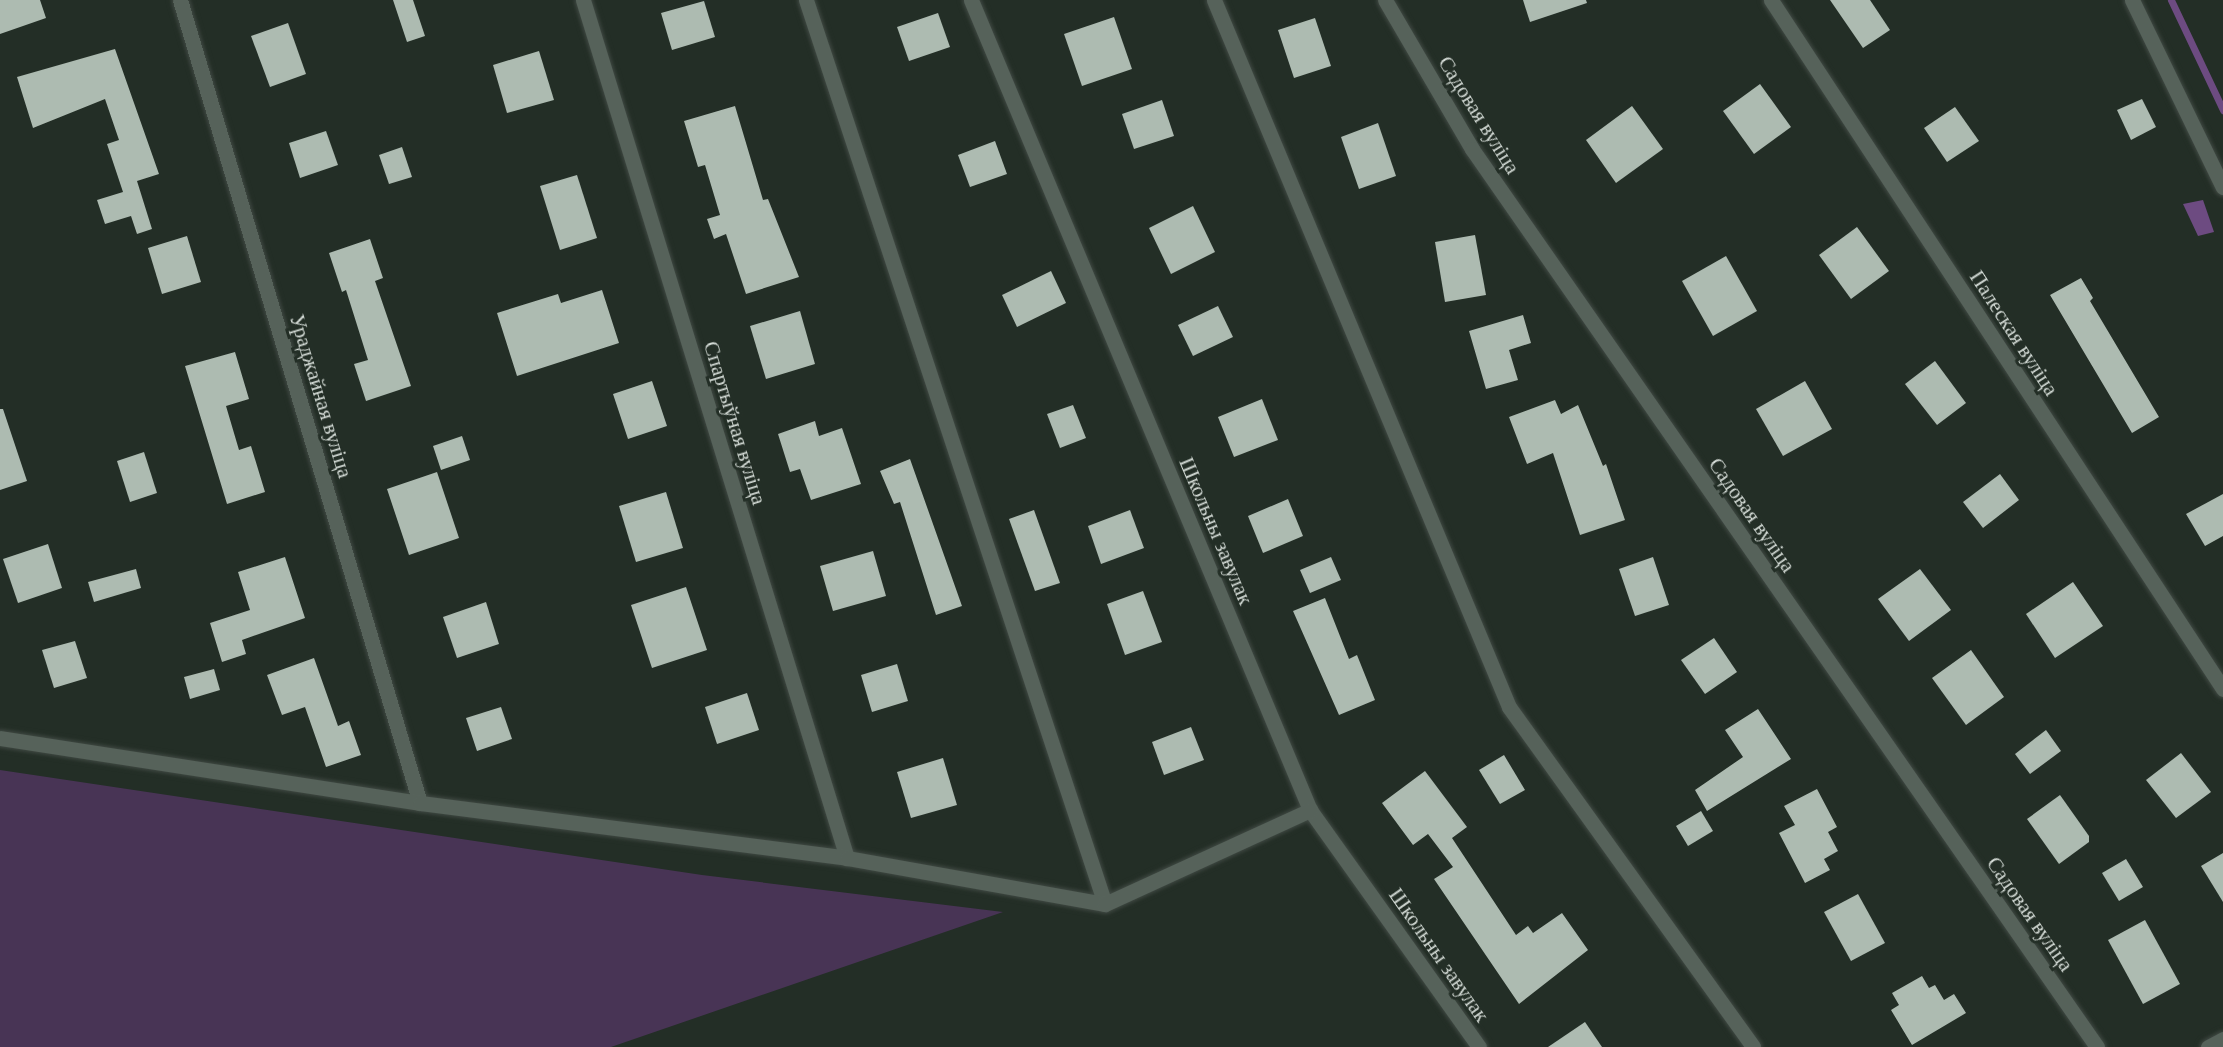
<!DOCTYPE html>
<html>
<head>
<meta charset="utf-8">
<style>
	body { margin:0 }
	#map { position:relative; width:2223px; height:1047px; overflow:hidden; background:#232e26; font-family:Georgia,serif }
	div>[style] { position:absolute }
	[style*='--x'] { left:calc(var(--x)*1px); top:calc(var(--y)*1px); width:calc(var(--w)*1px); rotate:calc(var(--a)*1deg) }
	.green>* { inset:0; background:#483455 }
	.water>* { inset:0; background:#6d4b81 }
	.stream>* { height:7px; margin:-3.5px; padding:0 3.5px; transform-origin:3.5px; border-radius:3.5px; background:#6d4b81 }
	.building>* { inset:0; background:#adbbb1 }
	.roads { filter:drop-shadow(0 0 2px #404943) drop-shadow(0 0 2px #404943) }
	.minor>* { height:15px; margin:-7.5px; padding:0 7.5px; transform-origin:7.5px; border-radius:7.5px; background:#56625a }
	span { translate:-50% -50%; white-space:nowrap; text-align:center; line-height:1.15; -webkit-text-stroke:6px #232e26; paint-order:stroke }
	.street-label { font-size:21px; color:#d4dbd6 }
</style>
</head>
<body>
<div id="map">
	<div class="green">
		<i style="clip-path:polygon(0 770px,702px 875px,1003px 912px,611px 1047px,0 1047px)"></i>
	</div>
	<div class="water">
		<i style="clip-path:polygon(2203px 200px,2214px 232px,2198px 236px,2183px 204px)"></i>
	</div>
	<div class="stream">
		<i style="--x:2171;--y:0;--w:122;--a:64.7"></i>
	</div>
	<div class="building">
		<i style="clip-path:polygon(0 0,40px 0,46px 18px,0 34px)"></i>
		<i style="clip-path:polygon(393px 0,413px 0,425px 36px,407px 42px)"></i>
		<i style="clip-path:polygon(1523px 0,1586px 0,1587px 3px,1530px 22px)"></i>
		<i style="clip-path:polygon(1830px 0,1870px 0,1890px 30px,1863px 48px)"></i>
		<i style="clip-path:polygon(704px 1px,715px 37px,672px 50px,661px 13px)"></i>
		<i style="clip-path:polygon(938px 13px,950px 47px,909px 61px,897px 27px)"></i>
		<i style="clip-path:polygon(1114px 17px,1132px 69px,1082px 86px,1064px 34px)"></i>
		<i style="clip-path:polygon(1315px 18px,1331px 66px,1294px 78px,1278px 30px)"></i>
		<i style="clip-path:polygon(288px 23px,306px 74px,270px 87px,251px 36px)"></i>
		<i style="clip-path:polygon(115px 49px,159px 174px,137px 181px,152px 229px,137px 234px,131px 216px,105px 224px,97px 200px,123px 192px,107px 144px,119px 140px,105px 99px,33px 128px,17px 77px)"></i>
		<i style="clip-path:polygon(539px 51px,554px 100px,507px 113px,493px 65px)"></i>
		<i style="clip-path:polygon(1760px 84px,1791px 127px,1754px 154px,1723px 111px)"></i>
		<i style="clip-path:polygon(2142px 99px,2156px 127px,2131px 140px,2117px 110px)"></i>
		<i style="clip-path:polygon(1162px 100px,1174px 136px,1134px 149px,1122px 114px)"></i>
		<i style="clip-path:polygon(735px 106px,763px 200px,768px 199px,799px 277px,746px 294px,726px 234px,714px 239px,707px 219px,720px 215px,705px 165px,698px 167px,684px 121px)"></i>
		<i style="clip-path:polygon(1632px 106px,1663px 149px,1616px 183px,1586px 140px)"></i>
		<i style="clip-path:polygon(1955px 107px,1979px 141px,1947px 162px,1924px 128px)"></i>
		<i style="clip-path:polygon(1378px 123px,1396px 176px,1359px 189px,1341px 137px)"></i>
		<i style="clip-path:polygon(326px 131px,338px 165px,300px 178px,289px 143px)"></i>
		<i style="clip-path:polygon(995px 141px,1007px 174px,970px 187px,958px 155px)"></i>
		<i style="clip-path:polygon(402px 147px,412px 177px,389px 184px,379px 155px)"></i>
		<i style="clip-path:polygon(577px 175px,597px 238px,560px 250px,540px 186px)"></i>
		<i style="clip-path:polygon(1193px 206px,1215px 252px,1171px 274px,1149px 228px)"></i>
		<i style="clip-path:polygon(1857px 227px,1889px 271px,1851px 299px,1819px 255px)"></i>
		<i style="clip-path:polygon(1475px 235px,1486px 295px,1445px 302px,1435px 242px)"></i>
		<i style="clip-path:polygon(187px 236px,201px 282px,162px 294px,148px 248px)"></i>
		<i style="clip-path:polygon(370px 239px,383px 278px,375px 281px,411px 386px,366px 401px,354px 364px,368px 360px,346px 290px,342px 292px,329px 253px)"></i>
		<i style="clip-path:polygon(1726px 256px,1757px 311px,1713px 336px,1682px 281px)"></i>
		<i style="clip-path:polygon(1051px 271px,1066px 303px,1017px 327px,1002px 295px)"></i>
		<i style="clip-path:polygon(2081px 278px,2093px 298px,2090px 301px,2159px 417px,2132px 433px,2050px 295px)"></i>
		<i style="clip-path:polygon(602px 290px,619px 343px,517px 376px,497px 313px,558px 294px,561px 303px)"></i>
		<i style="clip-path:polygon(1218px 306px,1233px 337px,1193px 356px,1178px 325px)"></i>
		<i style="clip-path:polygon(800px 311px,815px 364px,766px 379px,750px 326px)"></i>
		<i style="clip-path:polygon(1523px 315px,1531px 343px,1509px 350px,1518px 380px,1486px 389px,1469px 331px)"></i>
		<i style="clip-path:polygon(235px 352px,249px 399px,226px 406px,239px 450px,251px 446px,265px 492px,227px 504px,185px 366px)"></i>
		<i style="clip-path:polygon(1935px 361px,1966px 403px,1937px 425px,1905px 384px)"></i>
		<i style="clip-path:polygon(652px 381px,667px 426px,628px 439px,613px 394px)"></i>
		<i style="clip-path:polygon(1805px 381px,1832px 429px,1783px 456px,1756px 409px)"></i>
		<i style="clip-path:polygon(1262px 399px,1278px 440px,1234px 457px,1218px 417px)"></i>
		<i style="clip-path:polygon(1555px 400px,1561px 414px,1578px 405px,1603px 466px,1606px 464px,1625px 520px,1580px 535px,1553px 453px,1527px 464px,1509px 417px)"></i>
		<i style="clip-path:polygon(1073px 405px,1086px 438px,1060px 448px,1047px 414px)"></i>
		<i style="clip-path:polygon(0 409px,3px 409px,27px 481px,0 490px)"></i>
		<i style="clip-path:polygon(815px 421px,819px 436px,842px 428px,861px 484px,811px 500px,800px 469px,790px 472px,778px 434px)"></i>
		<i style="clip-path:polygon(462px 436px,470px 460px,441px 470px,433px 446px)"></i>
		<i style="clip-path:polygon(144px 452px,157px 493px,130px 502px,117px 461px)"></i>
		<i style="clip-path:polygon(910px 459px,962px 606px,936px 615px,900px 502px,894px 504px,880px 471px)"></i>
		<i style="clip-path:polygon(437px 472px,459px 538px,409px 555px,387px 489px)"></i>
		<i style="clip-path:polygon(2000px 474px,2019px 500px,1983px 528px,1963px 502px)"></i>
		<i style="clip-path:polygon(666px 492px,683px 548px,636px 562px,619px 506px)"></i>
		<i style="clip-path:polygon(2223px 494px,2223px 536px,2205px 546px,2186px 514px)"></i>
		<i style="clip-path:polygon(1288px 499px,1303px 536px,1263px 553px,1248px 516px)"></i>
		<i style="clip-path:polygon(1034px 510px,1060px 583px,1035px 591px,1009px 519px)"></i>
		<i style="clip-path:polygon(1130px 510px,1144px 548px,1101px 564px,1088px 526px)"></i>
		<i style="clip-path:polygon(48px 544px,62px 588px,18px 603px,3px 559px)"></i>
		<i style="clip-path:polygon(873px 551px,886px 596px,833px 611px,820px 566px)"></i>
		<i style="clip-path:polygon(285px 557px,305px 618px,242px 640px,246px 654px,222px 662px,210px 623px,250px 610px,238px 572px)"></i>
		<i style="clip-path:polygon(1331px 557px,1341px 580px,1310px 593px,1300px 570px)"></i>
		<i style="clip-path:polygon(1653px 557px,1669px 605px,1635px 616px,1619px 569px)"></i>
		<i style="clip-path:polygon(136px 569px,141px 588px,94px 602px,88px 582px)"></i>
		<i style="clip-path:polygon(1920px 569px,1951px 610px,1909px 641px,1878px 599px)"></i>
		<i style="clip-path:polygon(2073px 582px,2103px 626px,2055px 658px,2026px 614px)"></i>
		<i style="clip-path:polygon(686px 587px,707px 650px,652px 668px,631px 605px)"></i>
		<i style="clip-path:polygon(1143px 591px,1162px 642px,1125px 655px,1107px 604px)"></i>
		<i style="clip-path:polygon(1325px 598px,1349px 659px,1357px 655px,1375px 700px,1339px 715px,1293px 611px)"></i>
		<i style="clip-path:polygon(486px 602px,499px 644px,457px 658px,443px 617px)"></i>
		<i style="clip-path:polygon(1714px 638px,1737px 672px,1705px 694px,1681px 660px)"></i>
		<i style="clip-path:polygon(75px 641px,87px 678px,54px 688px,42px 650px)"></i>
		<i style="clip-path:polygon(1971px 650px,2004px 697px,1966px 725px,1932px 678px)"></i>
		<i style="clip-path:polygon(314px 658px,338px 726px,349px 721px,361px 755px,326px 767px,305px 707px,282px 715px,267px 675px)"></i>
		<i style="clip-path:polygon(897px 664px,908px 701px,872px 712px,861px 675px)"></i>
		<i style="clip-path:polygon(214px 669px,220px 690px,190px 699px,184px 677px)"></i>
		<i style="clip-path:polygon(747px 693px,759px 730px,717px 744px,705px 707px)"></i>
		<i style="clip-path:polygon(501px 707px,512px 739px,477px 751px,466px 718px)"></i>
		<i style="clip-path:polygon(1758px 709px,1791px 759px,1707px 811px,1695px 790px,1743px 757px,1725px 730px)"></i>
		<i style="clip-path:polygon(1191px 727px,1204px 760px,1164px 775px,1152px 742px)"></i>
		<i style="clip-path:polygon(2046px 730px,2061px 751px,2030px 774px,2015px 754px)"></i>
		<i style="clip-path:polygon(2181px 753px,2211px 792px,2176px 818px,2146px 780px)"></i>
		<i style="clip-path:polygon(1504px 755px,1525px 790px,1500px 804px,1479px 770px)"></i>
		<i style="clip-path:polygon(943px 758px,957px 805px,911px 818px,897px 772px)"></i>
		<i style="clip-path:polygon(1425px 771px,1467px 827px,1452px 838px,1516px 935px,1528px 926px,1533px 933px,1562px 913px,1588px 950px,1519px 1004px,1434px 879px,1453px 867px,1428px 834px,1413px 845px,1382px 803px)"></i>
		<i style="clip-path:polygon(1817px 789px,1837px 827px,1828px 832px,1838px 851px,1824px 859px,1830px 870px,1805px 883px,1779px 833px,1795px 825px,1784px 806px)"></i>
		<i style="clip-path:polygon(2060px 795px,2089px 836px,2089px 842px,2059px 864px,2027px 819px)"></i>
		<i style="clip-path:polygon(1701px 811px,1713px 831px,1688px 846px,1676px 826px)"></i>
		<i style="clip-path:polygon(2223px 853px,2223px 902px,2201px 866px)"></i>
		<i style="clip-path:polygon(2126px 859px,2143px 887px,2119px 901px,2102px 873px)"></i>
		<i style="clip-path:polygon(1858px 894px,1885px 943px,1851px 961px,1824px 912px)"></i>
		<i style="clip-path:polygon(2145px 920px,2180px 984px,2143px 1004px,2108px 940px)"></i>
		<i style="clip-path:polygon(1922px 976px,1929px 988px,1935px 985px,1944px 1000px,1954px 994px,1966px 1013px,1912px 1045px,1891px 1010px,1899px 1005px,1892px 993px)"></i>
		<i style="clip-path:polygon(1585px 1022px,1602px 1047px,1548px 1047px)"></i>
	</div>
	<div class="roads">
		<div class="minor">
			<i style="--x:180;--y:0;--w:838;--a:73.36"></i>
			<i style="--x:583;--y:0;--w:898;--a:72.9"></i>
			<i style="--x:806;--y:0;--w:952;--a:71.7"></i>
			<i style="--x:971;--y:0;--w:878;--a:67.29"></i>
			<i style="--x:1310;--y:810;--w:291;--a:54.5"></i>
			<i style="--x:1214;--y:0;--w:766;--a:67.35"></i>
			<i style="--x:1509;--y:707;--w:418;--a:54.3"></i>
			<i style="--x:1385;--y:0;--w:173;--a:59.7"></i>
			<i style="--x:1472;--y:149;--w:1094;--a:55.16"></i>
			<i style="--x:1771;--y:0;--w:824;--a:56.73"></i>
			<i style="--x:2132;--y:0;--w:208;--a:64.1"></i>
			<i style="--x:0;--y:738;--w:425;--a:8.8"></i>
			<i style="--x:420;--y:803;--w:431;--a:7.3"></i>
			<i style="--x:847;--y:858;--w:262;--a:10.1"></i>
			<i style="--x:1105;--y:904;--w:226;--a:-24.6"></i>
			<i style="--x:2208;--y:1047;--w:17;--a:-28"></i>
		</div>
	</div>
	<div class="street-label">
		<span style="left:1479px;top:115px;rotate:58deg">Садовая вуліца</span>
		<span style="left:2014px;top:333px;rotate:57deg">Палеская вуліца</span>
		<span style="left:321px;top:396px;rotate:73deg">Ураджайная вуліца</span>
		<span style="left:735px;top:423px;rotate:73deg">Спартыўная вуліца</span>
		<span style="left:1752px;top:515px;rotate:55deg">Садовая вуліца</span>
		<span style="left:1216px;top:531px;rotate:67deg">Школьны завулак</span>
		<span style="left:2030px;top:914px;rotate:55deg">Садовая вуліца</span>
		<span style="left:1439px;top:955px;rotate:55deg">Школьны завулак</span>
	</div>
</div>
</body>
</html>
